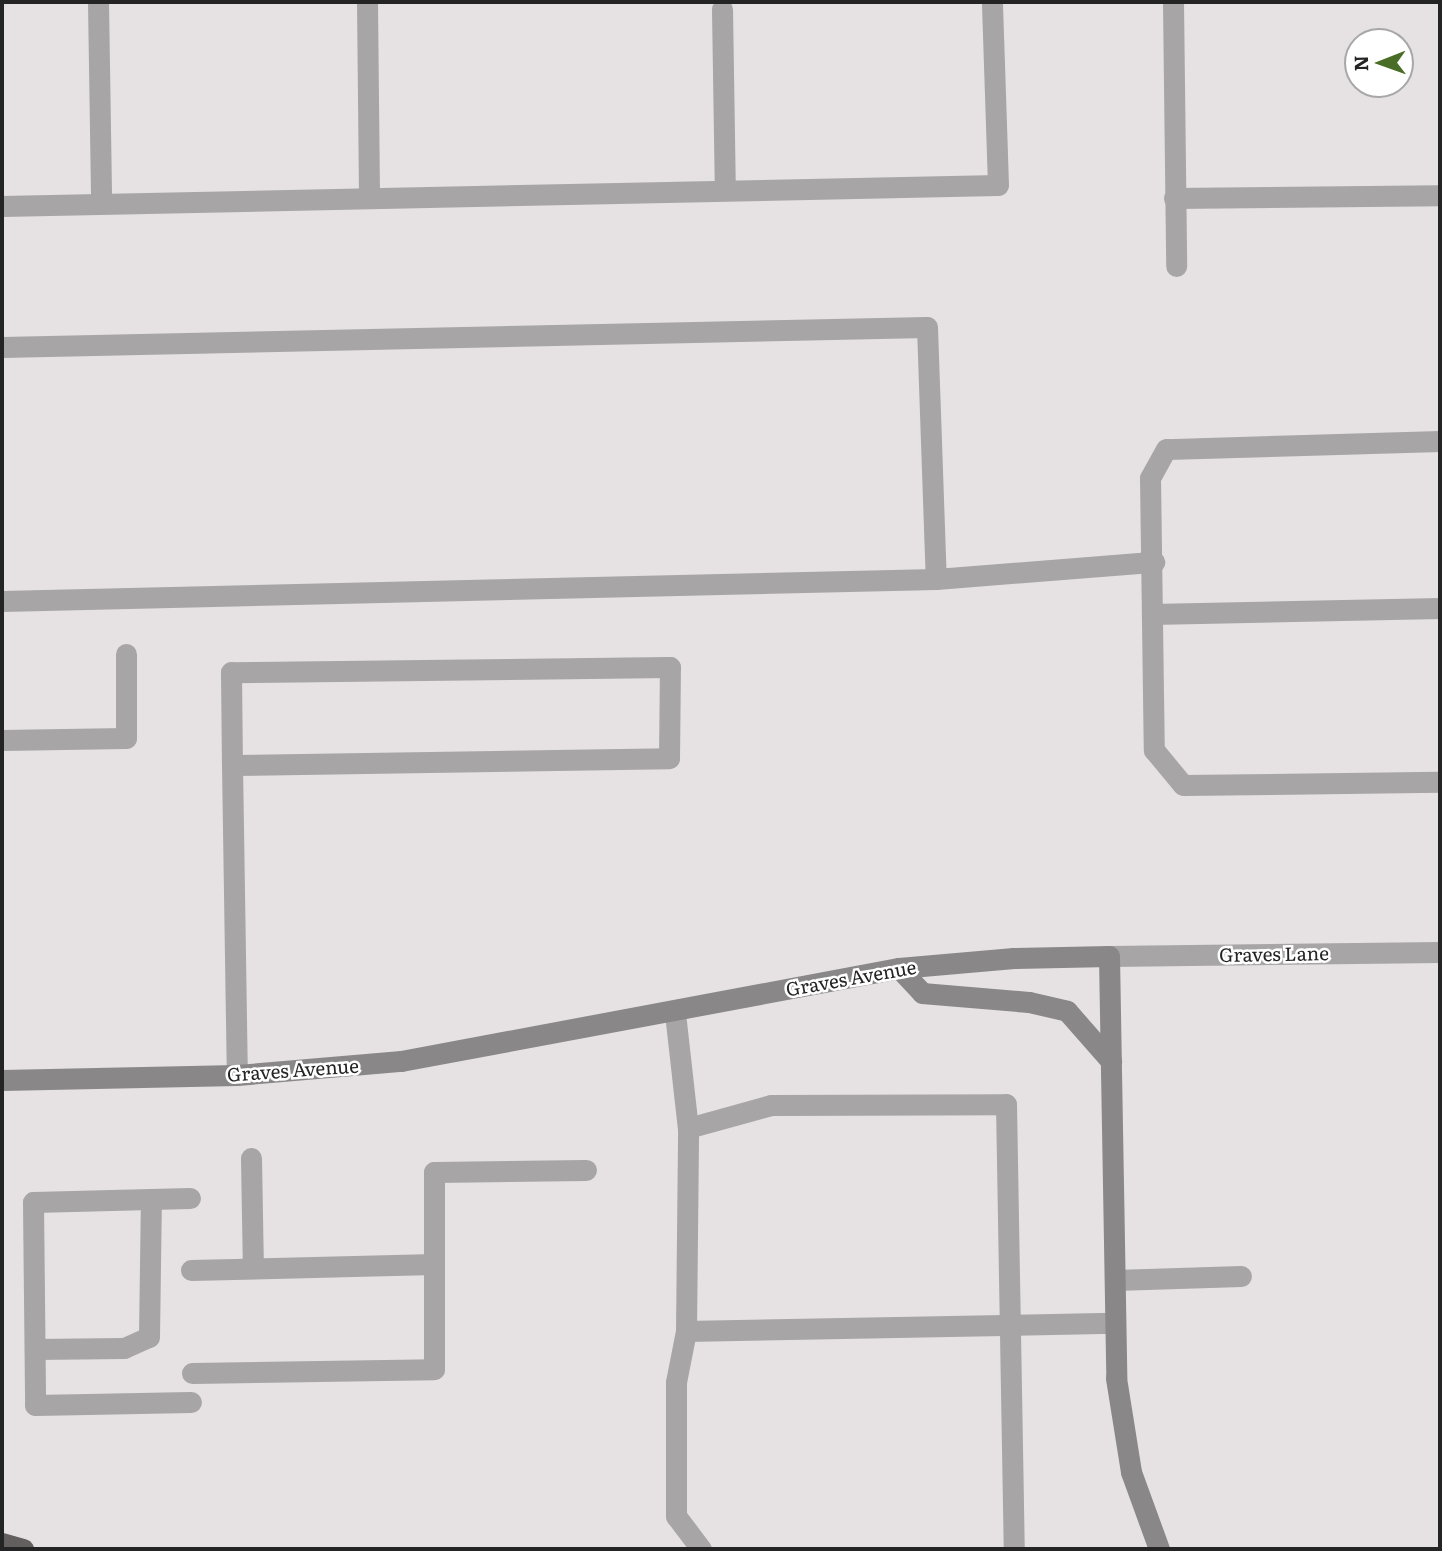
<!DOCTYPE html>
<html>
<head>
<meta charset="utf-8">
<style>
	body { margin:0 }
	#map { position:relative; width:1442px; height:1551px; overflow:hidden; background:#e6e1e2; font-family:Literata,serif }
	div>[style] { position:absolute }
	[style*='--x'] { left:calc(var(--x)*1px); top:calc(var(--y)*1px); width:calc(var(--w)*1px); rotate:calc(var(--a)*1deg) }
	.lane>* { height:21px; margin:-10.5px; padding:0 10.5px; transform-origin:10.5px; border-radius:10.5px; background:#a7a5a5 }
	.street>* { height:21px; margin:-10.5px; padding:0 10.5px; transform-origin:10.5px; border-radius:10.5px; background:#a7a5a5 }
	.secondary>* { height:21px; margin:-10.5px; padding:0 10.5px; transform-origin:10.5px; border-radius:10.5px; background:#898787 }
	.highway>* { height:21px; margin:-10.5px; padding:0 10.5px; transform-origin:10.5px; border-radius:10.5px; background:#635f5f }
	span { translate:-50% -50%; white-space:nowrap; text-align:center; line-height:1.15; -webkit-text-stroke:5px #fff; paint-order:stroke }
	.street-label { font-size:19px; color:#252424 }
	.frame { position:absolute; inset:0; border:4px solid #252424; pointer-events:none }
	.north { position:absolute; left:1344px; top:28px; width:70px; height:70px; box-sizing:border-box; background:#fff; border:2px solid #a8a7a7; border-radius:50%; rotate:269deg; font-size:19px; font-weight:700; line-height:28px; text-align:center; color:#252424 }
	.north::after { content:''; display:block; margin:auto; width:24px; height:32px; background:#496d26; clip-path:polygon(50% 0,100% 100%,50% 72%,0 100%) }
</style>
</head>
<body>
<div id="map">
	<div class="lane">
		<i style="--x:98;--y:2;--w:201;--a:89.1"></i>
		<i style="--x:367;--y:2;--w:196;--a:89.4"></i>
		<i style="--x:1173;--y:2;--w:264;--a:89.3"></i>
		<i style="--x:722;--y:9;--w:181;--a:89.1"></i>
		<i style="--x:1174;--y:198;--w:266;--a:-0.6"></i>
		<i style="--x:2;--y:206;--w:996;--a:-1.21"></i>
		<i style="--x:998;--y:185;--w:183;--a:-91.9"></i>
		<i style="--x:2;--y:347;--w:925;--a:-1.24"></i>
		<i style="--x:927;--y:327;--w:252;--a:88"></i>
		<i style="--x:1440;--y:441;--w:274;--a:178.3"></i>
		<i style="--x:1166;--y:449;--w:33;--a:119"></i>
		<i style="--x:1150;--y:478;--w:272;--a:89.2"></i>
		<i style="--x:1154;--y:750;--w:45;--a:50.4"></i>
		<i style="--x:1183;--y:785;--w:257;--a:-0.7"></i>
		<i style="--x:2;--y:601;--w:934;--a:-1.35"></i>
		<i style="--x:936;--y:579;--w:219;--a:-4.5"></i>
		<i style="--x:1152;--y:614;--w:288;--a:-1.2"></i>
		<i style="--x:2;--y:740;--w:124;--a:-0.9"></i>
		<i style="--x:126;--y:738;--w:84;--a:-90"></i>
		<i style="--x:232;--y:765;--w:437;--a:-0.9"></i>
		<i style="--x:669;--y:758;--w:91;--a:-89.4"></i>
		<i style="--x:670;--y:667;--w:439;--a:179.3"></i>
		<i style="--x:231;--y:672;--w:93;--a:89.4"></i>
		<i style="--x:232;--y:765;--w:310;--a:89.1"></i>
		<i style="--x:675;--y:1013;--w:116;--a:83.6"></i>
		<i style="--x:251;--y:1158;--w:110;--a:89"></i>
		<i style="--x:190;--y:1198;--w:157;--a:178.5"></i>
		<i style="--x:33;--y:1202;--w:203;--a:89.4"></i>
		<i style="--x:35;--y:1405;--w:156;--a:-1.1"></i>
		<i style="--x:191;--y:1270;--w:243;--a:-1.4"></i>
		<i style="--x:1115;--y:1280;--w:126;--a:-1.8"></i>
		<i style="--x:686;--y:1331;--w:428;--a:-1.1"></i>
		<i style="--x:35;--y:1349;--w:89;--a:-0.6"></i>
		<i style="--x:124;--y:1348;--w:27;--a:-24"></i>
		<i style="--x:149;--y:1337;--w:138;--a:-89.2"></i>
		<i style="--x:192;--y:1373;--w:242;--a:-0.9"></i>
		<i style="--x:434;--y:1369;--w:197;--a:-90"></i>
		<i style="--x:434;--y:1172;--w:152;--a:-0.8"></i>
		<i style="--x:701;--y:1549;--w:41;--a:-127.1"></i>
		<i style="--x:676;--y:1516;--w:134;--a:-90"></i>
		<i style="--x:676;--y:1382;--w:52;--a:-78.9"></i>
		<i style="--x:686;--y:1331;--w:203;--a:-89.4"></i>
		<i style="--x:688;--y:1128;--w:86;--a:-15.5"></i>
		<i style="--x:771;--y:1105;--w:235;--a:-0.2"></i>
		<i style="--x:1006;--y:1104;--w:445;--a:89"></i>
	</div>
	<div class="street">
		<i style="--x:1109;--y:956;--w:331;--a:-0.7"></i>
	</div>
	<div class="secondary">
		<i style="--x:899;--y:968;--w:34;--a:47"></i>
		<i style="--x:922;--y:993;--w:107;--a:4.8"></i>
		<i style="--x:1029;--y:1002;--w:39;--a:13"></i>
		<i style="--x:1067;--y:1011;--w:67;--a:48.7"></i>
		<i style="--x:2;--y:1080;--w:235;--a:-1.2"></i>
		<i style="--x:237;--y:1075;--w:165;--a:-4.9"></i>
		<i style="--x:401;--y:1061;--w:507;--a:-10.58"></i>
		<i style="--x:899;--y:968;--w:115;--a:-5"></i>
		<i style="--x:1014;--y:958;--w:95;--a:-1.2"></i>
		<i style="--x:1109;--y:956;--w:422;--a:89"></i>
		<i style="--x:1116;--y:1378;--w:95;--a:80.9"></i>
		<i style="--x:1131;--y:1472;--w:82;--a:70"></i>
	</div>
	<div class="highway">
		<i style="--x:2;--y:1543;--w:22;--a:16"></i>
	</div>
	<div class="street-label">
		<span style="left:1274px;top:954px;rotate:-1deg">Graves Lane</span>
		<span style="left:851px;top:978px;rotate:-10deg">Graves Avenue</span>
		<span style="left:293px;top:1070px;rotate:-4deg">Graves Avenue</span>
	</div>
	<div class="frame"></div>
	<div class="north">N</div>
</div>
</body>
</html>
